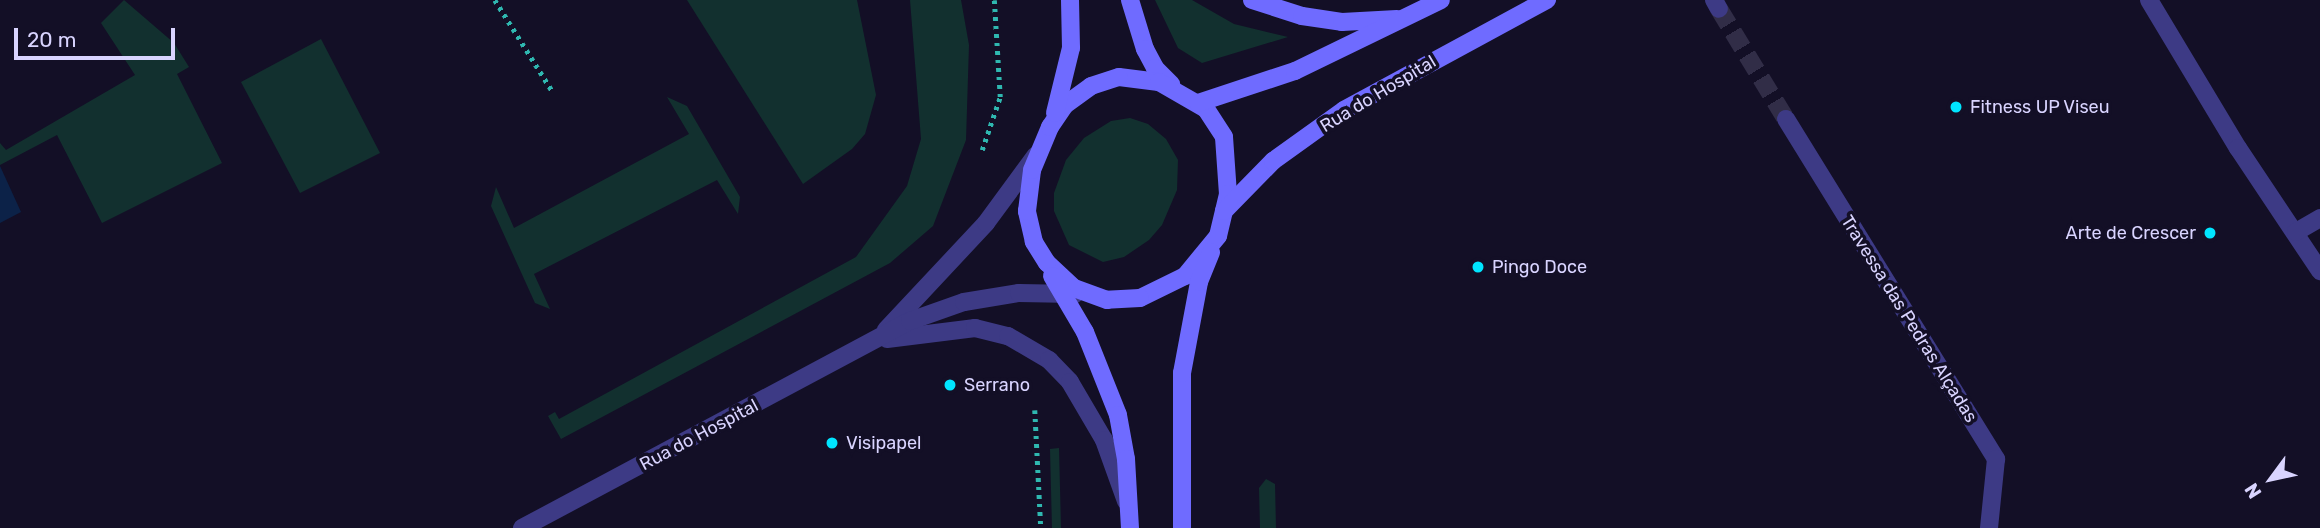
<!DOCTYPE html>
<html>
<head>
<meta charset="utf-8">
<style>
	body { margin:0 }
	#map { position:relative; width:2320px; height:528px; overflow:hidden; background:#130f26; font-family:Rubik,sans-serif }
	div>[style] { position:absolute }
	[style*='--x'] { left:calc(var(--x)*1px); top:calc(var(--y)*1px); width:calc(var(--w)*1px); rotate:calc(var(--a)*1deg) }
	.green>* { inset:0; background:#12302f }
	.water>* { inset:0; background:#0c2248 }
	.street-tunnel>* { height:18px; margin-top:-9px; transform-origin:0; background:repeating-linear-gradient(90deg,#312d47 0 18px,transparent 0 27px) }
	.path>* { height:4.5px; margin-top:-2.25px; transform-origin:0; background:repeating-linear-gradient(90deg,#2fb8b0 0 3.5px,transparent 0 8.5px) }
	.street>* { height:18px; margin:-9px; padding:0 9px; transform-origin:9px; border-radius:9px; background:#3d3a85 }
	.secondary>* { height:18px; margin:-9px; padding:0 9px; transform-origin:9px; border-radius:9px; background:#6f6bff }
	.dots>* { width:19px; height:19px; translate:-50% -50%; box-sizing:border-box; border:4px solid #130f26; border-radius:50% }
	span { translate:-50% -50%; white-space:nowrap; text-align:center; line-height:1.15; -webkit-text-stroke:7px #130f26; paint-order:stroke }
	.street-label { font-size:18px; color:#d9d4ff }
	.poi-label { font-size:18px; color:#d9d4ff }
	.left { translate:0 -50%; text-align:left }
	.right { translate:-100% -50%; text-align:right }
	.north { position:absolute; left:2236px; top:444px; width:70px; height:70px; -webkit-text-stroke:5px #130f26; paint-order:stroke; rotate:237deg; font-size:19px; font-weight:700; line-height:28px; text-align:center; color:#d9d4ff }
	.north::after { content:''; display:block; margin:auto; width:24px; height:32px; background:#d9d4ff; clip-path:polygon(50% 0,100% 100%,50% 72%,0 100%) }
	.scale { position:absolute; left:14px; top:28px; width:161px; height:32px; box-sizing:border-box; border:4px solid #d9d4ff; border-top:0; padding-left:9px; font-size:21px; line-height:24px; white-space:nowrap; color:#d9d4ff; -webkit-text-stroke:5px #130f26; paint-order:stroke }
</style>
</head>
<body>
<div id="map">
	<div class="green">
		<i style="clip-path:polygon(124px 0,174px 43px,189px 67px,177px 74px,222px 163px,102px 223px,57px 135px,0 165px,0 143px,6px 150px,135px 75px,101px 23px)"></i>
		<i style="clip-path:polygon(687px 0,857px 0,876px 95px,865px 134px,852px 149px,803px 184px)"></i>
		<i style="clip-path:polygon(910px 0,961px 0,969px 45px,966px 140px,933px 226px,890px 263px,561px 439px,548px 416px,555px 412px,559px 419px,856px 257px,907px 186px,921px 139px)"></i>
		<i style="clip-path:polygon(1155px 0,1192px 0,1234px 24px,1288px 37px,1202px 63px,1178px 48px)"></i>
		<i style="clip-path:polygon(321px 39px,380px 153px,300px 193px,241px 82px)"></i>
		<i style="clip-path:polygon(667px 97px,687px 106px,740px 197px,738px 214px,717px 180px,534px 274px,550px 309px,535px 303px,491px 206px,496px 187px,514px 228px,689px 134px)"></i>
		<i style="clip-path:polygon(1130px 118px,1148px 124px,1166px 139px,1178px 160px,1177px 190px,1162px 225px,1149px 240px,1124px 257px,1103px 262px,1069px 245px,1054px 211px,1054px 193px,1066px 160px,1084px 138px,1111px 121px)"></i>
		<i style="clip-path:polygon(1059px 448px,1061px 528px,1052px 528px,1050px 449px)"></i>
		<i style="clip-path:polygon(1266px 479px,1275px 484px,1276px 528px,1260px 528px,1259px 488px)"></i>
	</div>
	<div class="water">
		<i style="clip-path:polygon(0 166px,21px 212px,0 223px)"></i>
	</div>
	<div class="street-tunnel">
		<i style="--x:1719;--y:9;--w:129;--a:58.7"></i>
	</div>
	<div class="path">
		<i style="--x:495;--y:0;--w:109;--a:57.8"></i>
		<i style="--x:982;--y:150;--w:56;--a:-71.2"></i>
		<i style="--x:1000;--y:97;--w:97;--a:-93.5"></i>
		<i style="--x:1035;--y:410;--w:118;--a:87.1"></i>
	</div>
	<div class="street">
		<i style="--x:1714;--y:0;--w:10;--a:61"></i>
		<i style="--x:2149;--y:0;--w:173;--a:59"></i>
		<i style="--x:2238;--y:148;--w:148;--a:56.3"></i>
		<i style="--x:1786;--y:119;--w:400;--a:58.3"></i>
		<i style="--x:1996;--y:459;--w:69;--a:95.8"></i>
		<i style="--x:2296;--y:232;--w:28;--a:-30"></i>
		<i style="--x:886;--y:330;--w:146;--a:-46.9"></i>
		<i style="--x:986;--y:223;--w:84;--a:-53.7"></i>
		<i style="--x:887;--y:339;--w:89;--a:-7.1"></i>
		<i style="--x:975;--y:328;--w:34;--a:14"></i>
		<i style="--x:1008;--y:336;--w:48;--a:30.3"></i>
		<i style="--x:1049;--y:360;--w:30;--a:46"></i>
		<i style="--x:1070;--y:382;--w:67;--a:59.6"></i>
		<i style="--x:1104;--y:440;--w:65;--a:70.2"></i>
		<i style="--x:522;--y:528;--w:440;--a:-28.1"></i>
		<i style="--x:910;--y:321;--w:57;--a:-19.4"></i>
		<i style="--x:964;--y:302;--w:56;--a:-9.3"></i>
		<i style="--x:1019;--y:293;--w:56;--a:1"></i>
	</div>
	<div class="secondary">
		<i style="--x:1130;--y:0;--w:51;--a:73"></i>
		<i style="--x:1145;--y:49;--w:21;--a:62"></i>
		<i style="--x:1155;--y:68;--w:23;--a:45"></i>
		<i style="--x:1252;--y:0;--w:52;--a:17.7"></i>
		<i style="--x:1302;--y:16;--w:40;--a:8.5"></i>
		<i style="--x:1342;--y:22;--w:55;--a:-3.1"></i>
		<i style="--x:1119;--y:77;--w:40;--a:7.1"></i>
		<i style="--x:1159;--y:82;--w:54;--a:29.9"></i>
		<i style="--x:1206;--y:109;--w:33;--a:57"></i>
		<i style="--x:1224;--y:137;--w:57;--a:86"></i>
		<i style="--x:1228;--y:194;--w:43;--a:103.4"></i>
		<i style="--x:1218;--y:236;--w:52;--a:129.5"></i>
		<i style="--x:1185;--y:276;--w:50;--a:153.9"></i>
		<i style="--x:1140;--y:298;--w:33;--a:177"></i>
		<i style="--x:1107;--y:300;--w:35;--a:-160"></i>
		<i style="--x:1074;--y:288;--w:37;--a:-137"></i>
		<i style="--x:1047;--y:263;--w:25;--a:-122"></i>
		<i style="--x:1034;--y:242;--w:32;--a:-103"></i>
		<i style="--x:1027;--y:211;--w:41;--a:-83"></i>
		<i style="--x:1032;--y:170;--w:47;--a:-67.3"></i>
		<i style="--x:1050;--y:127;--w:27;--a:-56"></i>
		<i style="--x:1065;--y:105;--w:32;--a:-36"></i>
		<i style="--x:1091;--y:86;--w:29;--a:-18"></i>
		<i style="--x:1198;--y:103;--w:102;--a:-18.3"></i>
		<i style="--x:1295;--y:71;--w:162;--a:-25.9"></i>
		<i style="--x:1055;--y:113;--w:67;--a:-76.2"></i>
		<i style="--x:1071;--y:48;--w:48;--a:-91.2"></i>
		<i style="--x:1224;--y:211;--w:70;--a:-45.6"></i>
		<i style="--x:1273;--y:161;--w:87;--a:-35.7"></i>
		<i style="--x:1344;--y:110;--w:231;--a:-28.5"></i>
		<i style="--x:1052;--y:276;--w:65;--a:59.5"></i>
		<i style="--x:1085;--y:332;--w:89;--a:68.3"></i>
		<i style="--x:1118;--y:415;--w:45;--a:79.7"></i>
		<i style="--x:1126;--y:459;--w:69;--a:86.7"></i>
		<i style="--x:1182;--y:528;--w:155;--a:-90"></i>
		<i style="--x:1182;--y:373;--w:93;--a:-79.4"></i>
		<i style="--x:1199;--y:282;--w:32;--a:-68"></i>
	</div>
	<div class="dots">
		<i style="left:1956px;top:107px;background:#00e5ff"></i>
		<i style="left:2210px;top:233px;background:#00e5ff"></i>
		<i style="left:1478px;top:267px;background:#00e5ff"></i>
		<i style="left:950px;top:385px;background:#00e5ff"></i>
		<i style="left:832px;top:443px;background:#00e5ff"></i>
	</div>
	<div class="street-label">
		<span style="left:1378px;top:94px;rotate:-31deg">Rua do Hospital</span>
		<span style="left:1909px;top:319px;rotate:58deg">Travessa das Pedras Alçadas</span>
		<span style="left:699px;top:435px;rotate:-28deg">Rua do Hospital</span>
	</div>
	<div class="poi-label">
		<span class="left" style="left:1970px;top:107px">Fitness UP Viseu</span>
		<span class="right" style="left:2196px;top:233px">Arte de Crescer</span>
		<span class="left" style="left:1492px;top:267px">Pingo Doce</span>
		<span class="left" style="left:964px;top:385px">Serrano</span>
		<span class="left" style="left:846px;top:443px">Visipapel</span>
	</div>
	<div class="north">N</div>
	<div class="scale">20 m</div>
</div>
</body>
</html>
